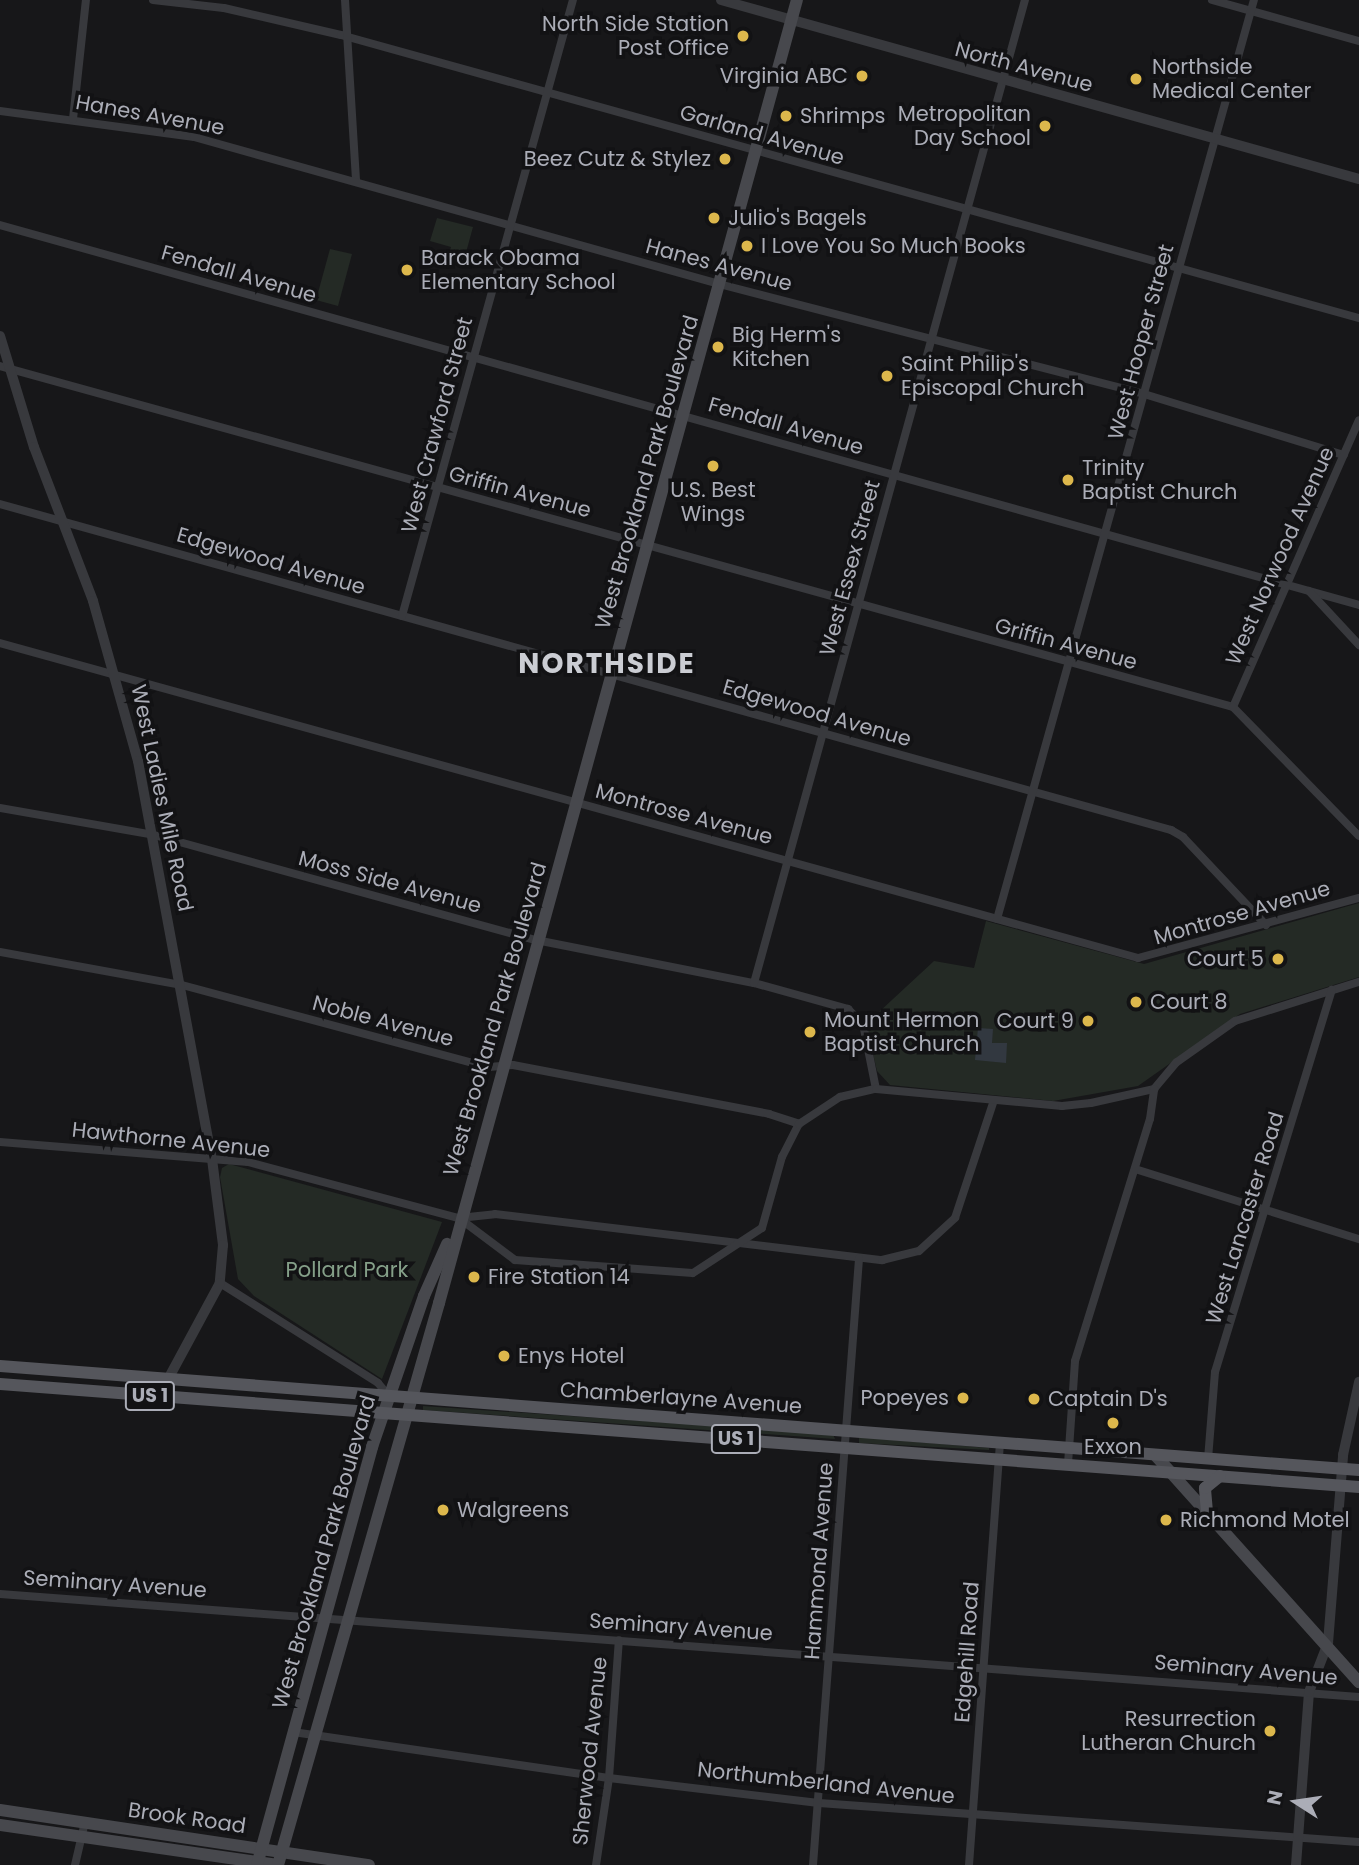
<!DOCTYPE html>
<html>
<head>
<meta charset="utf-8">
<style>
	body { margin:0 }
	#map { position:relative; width:1359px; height:1865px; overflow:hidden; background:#171719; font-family:Poppins,sans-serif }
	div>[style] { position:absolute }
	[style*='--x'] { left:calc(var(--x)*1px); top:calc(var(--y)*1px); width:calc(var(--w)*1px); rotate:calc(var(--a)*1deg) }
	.green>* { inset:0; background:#242a25 }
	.water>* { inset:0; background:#323840 }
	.minor>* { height:8px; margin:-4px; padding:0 4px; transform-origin:4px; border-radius:4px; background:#38393d }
	.tertiary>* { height:10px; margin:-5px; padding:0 5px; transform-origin:5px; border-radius:5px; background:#38393d }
	.secondary>* { height:12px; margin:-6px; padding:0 6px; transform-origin:6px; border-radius:6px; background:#47484d }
	.primary>* { height:12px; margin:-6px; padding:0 6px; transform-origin:6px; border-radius:6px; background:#55565c }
	.dots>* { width:19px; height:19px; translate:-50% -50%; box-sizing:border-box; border:4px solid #121214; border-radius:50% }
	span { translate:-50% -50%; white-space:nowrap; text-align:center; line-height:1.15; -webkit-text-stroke:7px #121214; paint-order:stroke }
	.shield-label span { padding:2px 5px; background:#121214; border:2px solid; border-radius:5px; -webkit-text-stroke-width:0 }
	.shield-label { font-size:19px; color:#abadb7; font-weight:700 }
	.poi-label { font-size:21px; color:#abadb7 }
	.right { translate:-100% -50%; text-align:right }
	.left { translate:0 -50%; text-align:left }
	.street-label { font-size:21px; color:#abadb7 }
	.park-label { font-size:21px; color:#849f88 }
	.district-label { font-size:28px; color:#cbcdd3; font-weight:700; letter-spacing:2px }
	.north { position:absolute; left:1261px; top:1767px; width:70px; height:70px; -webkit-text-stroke:5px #121214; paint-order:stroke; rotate:282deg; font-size:19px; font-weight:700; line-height:28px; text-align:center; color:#abadb7 }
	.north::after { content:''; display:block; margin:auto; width:24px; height:32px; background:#abadb7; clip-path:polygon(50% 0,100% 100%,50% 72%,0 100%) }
</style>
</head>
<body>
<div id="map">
	<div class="green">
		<i style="clip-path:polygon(437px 218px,473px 227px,464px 260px,448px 256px,451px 247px,430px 241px)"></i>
		<i style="clip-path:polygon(330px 249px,352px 254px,338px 306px,316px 300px)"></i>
		<i style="clip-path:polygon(1359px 903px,1359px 977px,1240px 1014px,1138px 1086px,1053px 1101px,890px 1085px,877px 1071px,866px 1024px,934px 961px,974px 968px,986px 921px,1144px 964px)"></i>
		<i style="clip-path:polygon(229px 1164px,442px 1222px,382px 1379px,254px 1296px,238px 1279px,220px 1177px,222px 1168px)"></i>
		<i style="clip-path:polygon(423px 1406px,833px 1434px,835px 1439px,423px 1410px)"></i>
		<i style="clip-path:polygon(859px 1437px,989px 1448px,989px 1450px,859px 1443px)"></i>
	</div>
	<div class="water">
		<i style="clip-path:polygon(978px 1028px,993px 1029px,992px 1043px,1007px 1043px,1006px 1063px,975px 1060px)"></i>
	</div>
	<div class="minor">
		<i style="--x:153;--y:0;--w:71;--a:6.4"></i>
		<i style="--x:224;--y:8;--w:120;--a:13"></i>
		<i style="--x:341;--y:35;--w:1057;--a:15.54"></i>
		<i style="--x:345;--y:0;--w:181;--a:86.5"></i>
		<i style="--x:1212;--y:0;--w:153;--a:15.6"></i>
		<i style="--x:0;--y:111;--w:196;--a:7.6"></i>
		<i style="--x:194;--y:137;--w:545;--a:15.64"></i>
		<i style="--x:719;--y:284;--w:439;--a:14.5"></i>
		<i style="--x:1144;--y:394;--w:209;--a:17"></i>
		<i style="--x:73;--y:119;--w:120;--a:-83.8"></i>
		<i style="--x:0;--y:225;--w:1411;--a:15.62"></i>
		<i style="--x:0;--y:366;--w:1279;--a:15.46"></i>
		<i style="--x:0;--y:504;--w:1216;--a:15.56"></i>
		<i style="--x:1171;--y:830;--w:14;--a:30"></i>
		<i style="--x:1183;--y:837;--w:121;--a:46.7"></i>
		<i style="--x:1309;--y:591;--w:74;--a:47.2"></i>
		<i style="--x:402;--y:616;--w:639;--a:-74.49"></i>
		<i style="--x:0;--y:643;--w:1181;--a:15.47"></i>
		<i style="--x:1138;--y:958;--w:229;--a:-15.2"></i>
		<i style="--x:1233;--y:707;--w:313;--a:-66.3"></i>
		<i style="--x:1233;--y:707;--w:180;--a:45.7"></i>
		<i style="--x:0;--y:808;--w:156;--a:9.9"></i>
		<i style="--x:154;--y:835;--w:396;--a:15.4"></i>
		<i style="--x:536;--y:940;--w:222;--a:11.2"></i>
		<i style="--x:754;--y:983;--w:98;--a:15.5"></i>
		<i style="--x:848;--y:1009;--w:21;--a:45"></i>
		<i style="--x:863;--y:1024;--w:66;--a:78.7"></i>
		<i style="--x:997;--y:919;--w:954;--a:-74.38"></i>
		<i style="--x:0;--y:952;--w:185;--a:10.3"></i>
		<i style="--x:182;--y:985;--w:318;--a:15"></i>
		<i style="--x:489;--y:1067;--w:24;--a:-5"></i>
		<i style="--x:513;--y:1065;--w:261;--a:10.8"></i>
		<i style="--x:769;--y:1114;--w:32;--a:18"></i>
		<i style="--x:754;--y:983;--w:1020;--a:-74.59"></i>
		<i style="--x:0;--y:1142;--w:249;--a:4.6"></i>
		<i style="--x:248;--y:1162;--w:218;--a:14.9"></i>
		<i style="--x:459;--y:1218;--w:36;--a:-6"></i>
		<i style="--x:495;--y:1214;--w:390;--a:6.8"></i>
		<i style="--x:882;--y:1260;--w:38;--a:-14"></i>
		<i style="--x:919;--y:1251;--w:49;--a:-42.5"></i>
		<i style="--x:955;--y:1218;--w:124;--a:-71.7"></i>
		<i style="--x:1135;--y:1169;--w:235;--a:17.4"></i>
		<i style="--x:459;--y:1218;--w:70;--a:36.9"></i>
		<i style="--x:515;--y:1260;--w:178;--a:4.2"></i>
		<i style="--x:693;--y:1273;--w:82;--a:-33.1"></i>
		<i style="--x:762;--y:1228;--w:74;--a:-74.3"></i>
		<i style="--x:782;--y:1157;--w:37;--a:-63"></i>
		<i style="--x:799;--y:1124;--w:49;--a:-33.4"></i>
		<i style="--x:840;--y:1097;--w:37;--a:-13"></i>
		<i style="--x:876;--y:1089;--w:187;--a:5.2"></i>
		<i style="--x:1062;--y:1106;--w:29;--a:-6"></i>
		<i style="--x:1091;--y:1103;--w:65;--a:-12.5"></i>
		<i style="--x:1154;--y:1089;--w:35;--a:-50"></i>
		<i style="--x:1177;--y:1062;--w:71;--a:-35.3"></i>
		<i style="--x:1235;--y:1021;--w:130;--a:-17.5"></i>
		<i style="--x:220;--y:1283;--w:187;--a:32.3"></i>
		<i style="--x:378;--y:1383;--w:16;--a:50"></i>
		<i style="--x:1208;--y:1459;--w:87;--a:-85.4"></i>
		<i style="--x:1215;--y:1372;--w:400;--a:-73"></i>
		<i style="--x:1068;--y:1464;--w:103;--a:-86.1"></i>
		<i style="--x:1075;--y:1361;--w:253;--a:-72.8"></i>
		<i style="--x:1150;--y:1119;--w:30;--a:-82"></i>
		<i style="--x:0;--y:1594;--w:1363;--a:4.33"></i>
		<i style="--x:293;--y:1732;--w:319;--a:8.3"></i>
		<i style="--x:609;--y:1778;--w:211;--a:6.8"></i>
		<i style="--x:819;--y:1803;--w:541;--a:4.13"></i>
		<i style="--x:75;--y:1865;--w:44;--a:-76.9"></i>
		<i style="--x:596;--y:1865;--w:88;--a:-81.5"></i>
		<i style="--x:609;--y:1778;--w:138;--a:-85.9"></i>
		<i style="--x:813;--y:1865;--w:608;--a:-85.66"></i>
		<i style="--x:969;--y:1865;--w:425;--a:-85.8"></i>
	</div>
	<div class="tertiary">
		<i style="--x:721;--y:0;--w:663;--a:15.67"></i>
		<i style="--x:0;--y:336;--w:116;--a:73"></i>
		<i style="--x:34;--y:447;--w:165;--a:69"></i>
		<i style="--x:93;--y:601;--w:166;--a:74.3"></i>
		<i style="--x:138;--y:761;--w:405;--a:79.5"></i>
		<i style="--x:212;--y:1159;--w:87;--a:82.7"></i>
		<i style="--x:223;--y:1245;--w:38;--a:95"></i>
		<i style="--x:220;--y:1283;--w:128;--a:118.4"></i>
		<i style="--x:1296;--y:1865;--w:173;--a:-85.7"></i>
		<i style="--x:1309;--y:1692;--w:53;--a:-68.8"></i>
		<i style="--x:1328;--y:1643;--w:189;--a:-85.4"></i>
		<i style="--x:1343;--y:1455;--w:75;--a:-77.6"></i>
	</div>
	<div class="secondary">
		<i style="--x:1156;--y:1456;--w:304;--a:48.1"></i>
		<i style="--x:0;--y:1810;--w:373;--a:8.5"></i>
		<i style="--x:0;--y:1825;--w:279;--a:8.2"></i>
		<i style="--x:257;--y:1865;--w:434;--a:-74.6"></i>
		<i style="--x:372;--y:1447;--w:160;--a:-71"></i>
		<i style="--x:424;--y:1296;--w:57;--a:-66.1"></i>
		<i style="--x:278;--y:1865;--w:585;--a:-74.01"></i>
		<i style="--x:439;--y:1303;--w:1351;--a:-74.64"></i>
	</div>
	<div class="primary">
		<i style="--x:0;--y:1366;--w:1363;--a:4.38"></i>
		<i style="--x:0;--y:1384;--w:1363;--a:4.33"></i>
		<i style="--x:1207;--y:1512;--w:24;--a:-95"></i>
		<i style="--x:1205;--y:1488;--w:19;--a:-39"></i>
	</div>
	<div class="dots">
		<i style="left:743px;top:36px;background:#dcb74c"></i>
		<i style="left:862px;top:76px;background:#dcb74c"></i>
		<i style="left:1136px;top:79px;background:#dcb74c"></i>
		<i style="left:786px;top:116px;background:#dcb74c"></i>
		<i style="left:1045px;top:126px;background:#dcb74c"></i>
		<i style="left:725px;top:159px;background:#dcb74c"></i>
		<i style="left:714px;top:218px;background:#dcb74c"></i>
		<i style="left:747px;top:246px;background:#dcb74c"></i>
		<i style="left:407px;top:270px;background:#dcb74c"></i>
		<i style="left:718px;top:347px;background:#dcb74c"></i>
		<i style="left:887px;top:376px;background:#dcb74c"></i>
		<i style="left:713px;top:466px;background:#dcb74c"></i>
		<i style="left:1068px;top:480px;background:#dcb74c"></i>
		<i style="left:1278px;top:959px;background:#dcb74c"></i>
		<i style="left:1136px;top:1002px;background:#dcb74c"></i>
		<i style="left:1088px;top:1021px;background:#dcb74c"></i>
		<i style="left:810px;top:1032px;background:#dcb74c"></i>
		<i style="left:474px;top:1277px;background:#dcb74c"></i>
		<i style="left:504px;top:1356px;background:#dcb74c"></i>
		<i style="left:963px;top:1398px;background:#dcb74c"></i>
		<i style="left:1034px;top:1399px;background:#dcb74c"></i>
		<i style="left:1113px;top:1423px;background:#dcb74c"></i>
		<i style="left:443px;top:1510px;background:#dcb74c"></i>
		<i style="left:1166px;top:1520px;background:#dcb74c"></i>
		<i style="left:1270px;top:1731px;background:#dcb74c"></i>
	</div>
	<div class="shield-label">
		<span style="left:150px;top:1396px">US 1</span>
		<span style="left:736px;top:1439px">US 1</span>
	</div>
	<div class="poi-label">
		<span class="right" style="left:729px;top:36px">North Side Station<br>Post Office</span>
		<span class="left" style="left:1152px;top:79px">Northside<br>Medical Center</span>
		<span class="right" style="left:848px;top:76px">Virginia ABC</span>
		<span class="right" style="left:1031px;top:126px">Metropolitan<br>Day School</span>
		<span class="left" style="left:800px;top:116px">Shrimps</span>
		<span class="right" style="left:711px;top:159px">Beez Cutz &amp; Stylez</span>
		<span class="left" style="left:728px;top:218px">Julio's Bagels</span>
		<span class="left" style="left:761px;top:246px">I Love You So Much Books</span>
		<span class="left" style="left:421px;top:270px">Barack Obama<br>Elementary School</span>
		<span class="left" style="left:732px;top:347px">Big Herm's<br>Kitchen</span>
		<span class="left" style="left:901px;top:376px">Saint Philip's<br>Episcopal Church</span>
		<span class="left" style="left:1082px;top:480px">Trinity<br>Baptist Church</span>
		<span style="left:713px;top:502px">U.S. Best<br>Wings</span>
		<span class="right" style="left:1264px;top:959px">Court 5</span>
		<span class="left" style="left:1150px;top:1002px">Court 8</span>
		<span class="left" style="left:824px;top:1032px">Mount Hermon<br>Baptist Church</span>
		<span class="right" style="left:1074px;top:1021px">Court 9</span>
		<span class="left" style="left:488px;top:1277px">Fire Station 14</span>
		<span class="left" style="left:518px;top:1356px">Enys Hotel</span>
		<span class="right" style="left:949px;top:1398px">Popeyes</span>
		<span class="left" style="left:1048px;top:1399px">Captain D's</span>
		<span style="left:1113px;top:1447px">Exxon</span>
		<span class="left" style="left:457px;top:1510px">Walgreens</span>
		<span class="left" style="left:1180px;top:1520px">Richmond Motel</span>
		<span class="right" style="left:1256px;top:1731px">Resurrection<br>Lutheran Church</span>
	</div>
	<div class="street-label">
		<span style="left:1024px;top:67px;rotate:15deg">North Avenue</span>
		<span style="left:150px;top:115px;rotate:10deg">Hanes Avenue</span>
		<span style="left:762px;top:135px;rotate:16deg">Garland Avenue</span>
		<span style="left:719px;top:265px;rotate:15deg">Hanes Avenue</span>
		<span style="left:239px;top:274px;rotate:16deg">Fendall Avenue</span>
		<span style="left:1141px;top:342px;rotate:-75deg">West Hooper Street</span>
		<span style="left:437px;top:425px;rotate:-75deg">West Crawford Street</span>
		<span style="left:786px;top:426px;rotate:16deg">Fendall Avenue</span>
		<span style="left:647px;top:472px;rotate:-74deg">West Brookland Park Boulevard</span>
		<span style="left:520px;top:492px;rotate:15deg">Griffin Avenue</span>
		<span style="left:1280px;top:556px;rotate:-66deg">West Norwood Avenue</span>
		<span style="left:271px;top:561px;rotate:16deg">Edgewood Avenue</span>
		<span style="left:850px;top:568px;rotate:-75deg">West Essex Street</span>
		<span style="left:1066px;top:644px;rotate:15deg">Griffin Avenue</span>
		<span style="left:817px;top:713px;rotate:16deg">Edgewood Avenue</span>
		<span style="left:162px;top:798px;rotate:78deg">West Ladies Mile Road</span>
		<span style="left:684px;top:814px;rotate:15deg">Montrose Avenue</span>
		<span style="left:390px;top:882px;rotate:15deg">Moss Side Avenue</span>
		<span style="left:1242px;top:913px;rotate:-16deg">Montrose Avenue</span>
		<span style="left:495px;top:1019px;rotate:-74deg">West Brookland Park Boulevard</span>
		<span style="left:383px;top:1021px;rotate:15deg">Noble Avenue</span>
		<span style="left:171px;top:1140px;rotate:6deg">Hawthorne Avenue</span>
		<span style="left:1245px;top:1218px;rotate:-73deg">West Lancaster Road</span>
		<span style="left:681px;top:1398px;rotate:4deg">Chamberlayne Avenue</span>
		<span style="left:324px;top:1552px;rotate:-74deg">West Brookland Park Boulevard</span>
		<span style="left:819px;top:1561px;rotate:-86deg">Hammond Avenue</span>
		<span style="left:115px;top:1584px;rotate:4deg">Seminary Avenue</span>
		<span style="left:681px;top:1627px;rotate:4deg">Seminary Avenue</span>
		<span style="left:967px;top:1652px;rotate:-86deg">Edgehill Road</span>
		<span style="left:1246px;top:1670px;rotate:5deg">Seminary Avenue</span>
		<span style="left:590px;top:1751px;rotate:-84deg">Sherwood Avenue</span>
		<span style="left:826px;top:1783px;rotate:6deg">Northumberland Avenue</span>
		<span style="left:187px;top:1818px;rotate:8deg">Brook Road</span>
	</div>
	<div class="park-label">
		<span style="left:347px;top:1270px">Pollard Park</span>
	</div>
	<div class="district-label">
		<span style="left:607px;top:664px">NORTHSIDE</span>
	</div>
	<div class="north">N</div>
</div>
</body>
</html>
